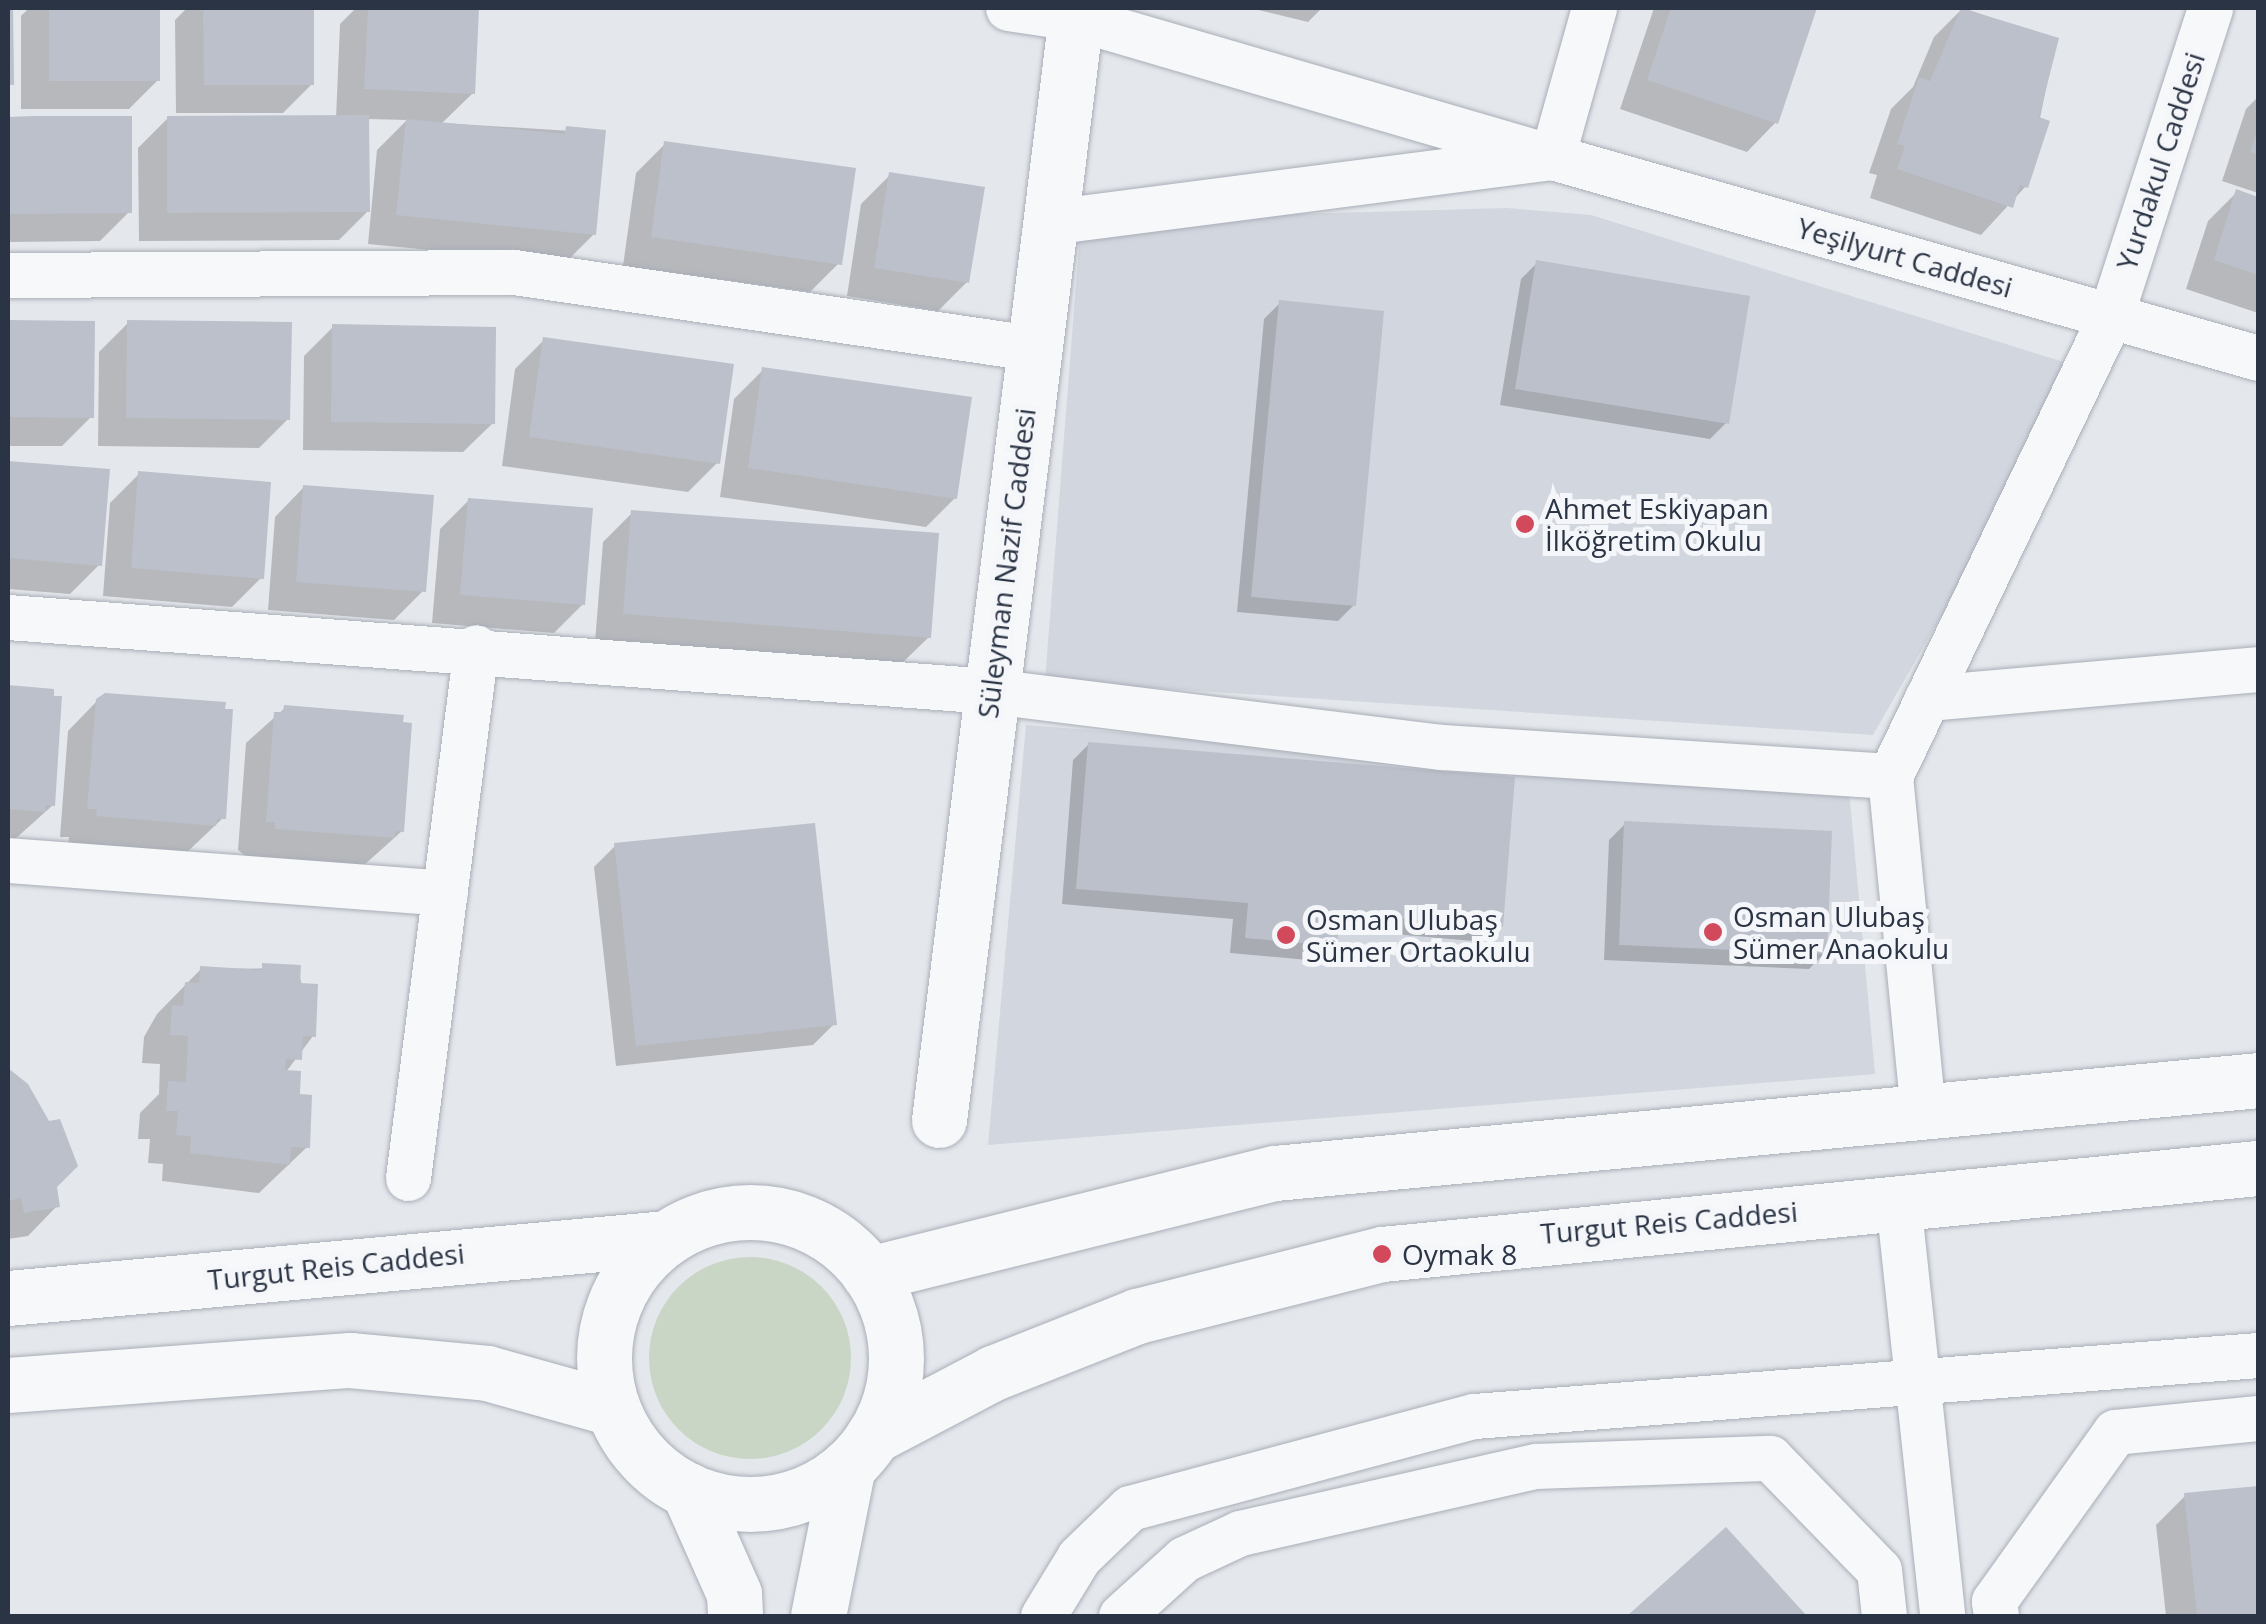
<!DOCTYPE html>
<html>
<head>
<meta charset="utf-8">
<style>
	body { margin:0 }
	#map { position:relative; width:2266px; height:1624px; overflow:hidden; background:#e4e7ec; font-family:"Open Sans",sans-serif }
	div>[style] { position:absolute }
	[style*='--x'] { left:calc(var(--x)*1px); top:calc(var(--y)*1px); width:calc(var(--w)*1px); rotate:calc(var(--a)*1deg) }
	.built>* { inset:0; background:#d2d6de }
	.green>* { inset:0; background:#c9d6c5 }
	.round { border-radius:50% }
	.shadow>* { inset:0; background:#0003 }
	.building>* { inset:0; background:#bbc0ca }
	.roads { filter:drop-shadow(0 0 2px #a9aeb7) drop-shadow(0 0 2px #a9aeb7) }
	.minor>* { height:45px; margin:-22.5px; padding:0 22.5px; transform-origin:22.5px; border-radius:22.5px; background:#f7f8fa }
	.tertiary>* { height:55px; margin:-27.5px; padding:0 27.5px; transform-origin:27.5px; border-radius:27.5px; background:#f7f8fa }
	.tertiary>.ring { margin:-27.5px; padding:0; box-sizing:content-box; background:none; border:55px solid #f7f8fa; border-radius:50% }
	.dots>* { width:28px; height:28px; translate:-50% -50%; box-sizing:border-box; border:5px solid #f4f6f9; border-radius:50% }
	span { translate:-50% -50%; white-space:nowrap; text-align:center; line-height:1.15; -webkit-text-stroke:10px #f4f6f9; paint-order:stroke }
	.street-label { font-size:28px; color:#2b3445 }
	.poi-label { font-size:28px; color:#2b3445 }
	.left { translate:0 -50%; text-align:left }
	.frame { position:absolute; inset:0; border:10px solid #2b3445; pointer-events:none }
</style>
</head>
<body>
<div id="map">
	<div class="built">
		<i style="clip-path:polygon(1507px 208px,1591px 215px,2083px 368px,1873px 735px,1045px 681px,1081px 220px)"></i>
		<i style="clip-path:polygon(1026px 725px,1849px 790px,1875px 1074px,988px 1145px)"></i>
	</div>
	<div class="green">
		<i class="round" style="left:649px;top:1257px;width:202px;height:202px"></i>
	</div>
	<div class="shadow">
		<i style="clip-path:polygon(29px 8px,157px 8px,158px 80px,129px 109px,21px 109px,21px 16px)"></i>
		<i style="clip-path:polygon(187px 8px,312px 8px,312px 84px,283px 113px,176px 113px,175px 20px)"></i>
		<i style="clip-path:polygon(356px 8px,476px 8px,473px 93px,442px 123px,604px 133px,594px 234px,565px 263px,368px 244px,377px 150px,407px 120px,367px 119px,368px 211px,339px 240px,139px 241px,138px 148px,168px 118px,336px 118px,340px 24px)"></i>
		<i style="clip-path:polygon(1250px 8px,1322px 8px,1308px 22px)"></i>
		<i style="clip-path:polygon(1654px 8px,1814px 8px,1776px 122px,1747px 152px,1620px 109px)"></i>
		<i style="clip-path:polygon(1963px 8px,2056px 40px,2026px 186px,1981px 235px,1870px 198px,1877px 175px,1869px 173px,1891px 109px,1913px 87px,1934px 37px)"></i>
		<i style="clip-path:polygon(2258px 97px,2258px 193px,2222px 181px,2246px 109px)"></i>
		<i style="clip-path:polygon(129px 118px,129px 212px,100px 241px,8px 242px,8px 119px)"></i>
		<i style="clip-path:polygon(665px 144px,839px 263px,810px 292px,623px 266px,636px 173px)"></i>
		<i style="clip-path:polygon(890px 175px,967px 282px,938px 311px,847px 296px,861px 204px)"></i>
		<i style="clip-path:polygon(2237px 192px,2258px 199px,2258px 313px,2186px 289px,2208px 221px)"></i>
		<i style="clip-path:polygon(1537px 263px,1726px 423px,1710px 439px,1500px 405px,1521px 279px)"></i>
		<i style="clip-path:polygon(1280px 303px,1354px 605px,1338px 621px,1237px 612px,1264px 319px)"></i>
		<i style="clip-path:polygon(8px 323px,92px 324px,91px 417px,62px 446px,8px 446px)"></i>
		<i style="clip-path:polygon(128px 323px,288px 419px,259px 448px,98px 446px,99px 352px)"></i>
		<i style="clip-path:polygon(333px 327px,493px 423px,463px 452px,303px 450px,304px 356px)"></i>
		<i style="clip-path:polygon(544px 340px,717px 463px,688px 492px,502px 466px,515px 369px)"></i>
		<i style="clip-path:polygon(763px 370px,955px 498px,926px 527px,720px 497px,734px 399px)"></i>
		<i style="clip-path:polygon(8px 463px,107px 471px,99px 565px,70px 594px,8px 589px)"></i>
		<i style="clip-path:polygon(139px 474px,261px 578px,232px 607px,103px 596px,110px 503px)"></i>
		<i style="clip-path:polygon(304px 487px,423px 591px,394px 620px,268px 610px,275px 517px)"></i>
		<i style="clip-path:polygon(469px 500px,583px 604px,554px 633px,432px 623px,440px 529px)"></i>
		<i style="clip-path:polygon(632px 513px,929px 637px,899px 666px,595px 642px,603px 542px)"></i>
		<i style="clip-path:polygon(8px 688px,52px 691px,53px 805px,14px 840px,8px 840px)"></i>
		<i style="clip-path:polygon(97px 701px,223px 818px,185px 854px,68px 844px,69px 837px,60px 837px,68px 731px)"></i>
		<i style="clip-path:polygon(285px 708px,402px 831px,363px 866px,247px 857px,238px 850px,246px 743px)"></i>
		<i style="clip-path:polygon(1089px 744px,1501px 926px,1485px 942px,1336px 929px,1335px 945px,1319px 961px,1230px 953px,1233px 919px,1062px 904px,1073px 760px)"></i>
		<i style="clip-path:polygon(1625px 824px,1825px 953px,1809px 969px,1604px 960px,1609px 840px)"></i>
		<i style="clip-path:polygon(615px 846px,834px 1024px,813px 1045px,616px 1066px,594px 867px)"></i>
		<i style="clip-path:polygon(298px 968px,313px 1036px,286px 1072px,307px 1147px,259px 1193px,162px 1181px,163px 1164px,148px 1163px,150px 1139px,138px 1139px,140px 1113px,159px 1094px,160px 1064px,142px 1063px,144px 1037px,157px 1014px,201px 969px)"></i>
		<i style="clip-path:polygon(8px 1071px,26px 1086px,57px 1206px,28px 1236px,8px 1239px)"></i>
		<i style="clip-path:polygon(2258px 1488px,2258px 1616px,2166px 1616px,2156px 1525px,2185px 1496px)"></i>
		<i style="clip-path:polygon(1726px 1531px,1804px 1616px,1631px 1616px)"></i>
	</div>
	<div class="building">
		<i style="clip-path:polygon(8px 8px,13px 8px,14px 85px,8px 85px)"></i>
		<i style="clip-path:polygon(49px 8px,160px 8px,160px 81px,49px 81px)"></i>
		<i style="clip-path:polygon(203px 8px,314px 8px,314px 85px,204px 85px)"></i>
		<i style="clip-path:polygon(368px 8px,479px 8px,475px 94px,364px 89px)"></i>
		<i style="clip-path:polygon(1671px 8px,1817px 8px,1778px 124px,1647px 80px)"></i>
		<i style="clip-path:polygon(1961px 8px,2059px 38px,2039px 117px,2050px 121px,2028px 188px,2020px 185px,2013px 208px,1897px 169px,1905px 146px,1897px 144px,1919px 77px,1930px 81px)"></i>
		<i style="clip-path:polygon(369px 115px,370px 212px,167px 213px,167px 116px)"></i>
		<i style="clip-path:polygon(33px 116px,132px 116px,132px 213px,8px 214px,8px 117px)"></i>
		<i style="clip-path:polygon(406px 119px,565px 134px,566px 126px,606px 130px,596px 235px,396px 215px)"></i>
		<i style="clip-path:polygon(2258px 128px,2258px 155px,2250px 152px)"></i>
		<i style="clip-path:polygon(664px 141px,856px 168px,842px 265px,651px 237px)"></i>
		<i style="clip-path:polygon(889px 172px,985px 187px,969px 283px,874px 268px)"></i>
		<i style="clip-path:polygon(2236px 189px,2258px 197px,2258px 275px,2214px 260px)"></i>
		<i style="clip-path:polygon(1536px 260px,1750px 296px,1729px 424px,1515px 389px)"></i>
		<i style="clip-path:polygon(1279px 300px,1384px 311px,1356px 606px,1251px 597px)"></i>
		<i style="clip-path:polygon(8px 320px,95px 321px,94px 418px,8px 417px)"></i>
		<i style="clip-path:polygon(127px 320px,292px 322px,290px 420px,126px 418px)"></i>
		<i style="clip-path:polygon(332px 324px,496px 327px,495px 424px,331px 422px)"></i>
		<i style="clip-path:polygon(543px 337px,734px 364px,720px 464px,529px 437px)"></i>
		<i style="clip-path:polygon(762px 367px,972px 397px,957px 499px,748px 468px)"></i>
		<i style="clip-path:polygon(8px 461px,110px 469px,102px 566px,8px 558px)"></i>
		<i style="clip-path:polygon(138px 471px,271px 482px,264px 579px,131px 568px)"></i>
		<i style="clip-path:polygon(303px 485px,434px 495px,426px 592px,296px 582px)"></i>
		<i style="clip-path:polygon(468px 498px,593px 508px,585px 605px,460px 595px)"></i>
		<i style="clip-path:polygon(631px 510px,939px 533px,931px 638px,623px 614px)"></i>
		<i style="clip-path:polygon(8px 685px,54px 689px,54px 696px,62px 696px,55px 806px,46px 805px,45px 812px,8px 809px)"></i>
		<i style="clip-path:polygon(105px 693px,226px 702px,225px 709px,233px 709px,226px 819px,217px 819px,216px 826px,96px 816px,97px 809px,87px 809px,96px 699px)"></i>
		<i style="clip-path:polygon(284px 705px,404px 715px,403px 722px,412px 723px,404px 832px,395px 831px,395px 838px,275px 829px,275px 822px,266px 822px,274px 712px,283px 712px)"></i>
		<i style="clip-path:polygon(1088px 742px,1515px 777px,1503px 927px,1340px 913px,1337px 946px,1245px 938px,1248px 903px,1076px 889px)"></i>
		<i style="clip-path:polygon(1624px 821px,1832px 831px,1827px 954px,1619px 945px)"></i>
		<i style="clip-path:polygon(815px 823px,837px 1025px,636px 1046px,614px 843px)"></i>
		<i style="clip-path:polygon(262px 963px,301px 965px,300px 983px,318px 984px,316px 1037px,303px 1036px,302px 1060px,286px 1059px,285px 1070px,301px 1071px,300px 1094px,312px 1095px,310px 1148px,291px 1147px,290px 1165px,190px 1153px,191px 1136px,176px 1135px,178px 1111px,166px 1111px,168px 1081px,186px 1082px,188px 1036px,170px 1035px,172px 1005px,183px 1006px,185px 982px,199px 983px,200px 966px,262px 970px)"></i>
		<i style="clip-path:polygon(8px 1068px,28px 1084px,49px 1121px,60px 1119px,78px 1166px,57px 1187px,60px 1207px,24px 1213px,21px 1198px,8px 1201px)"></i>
		<i style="clip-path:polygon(2258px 1486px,2258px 1616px,2197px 1616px,2184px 1493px)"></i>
		<i style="clip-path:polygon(1726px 1527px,1807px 1616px,1627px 1616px)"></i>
	</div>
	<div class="roads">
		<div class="minor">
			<i style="--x:1008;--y:8;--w:69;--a:8.4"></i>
			<i style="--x:1076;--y:18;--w:496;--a:16.3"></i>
			<i style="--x:1552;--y:157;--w:507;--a:172.64"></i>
			<i style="--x:1594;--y:8;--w:155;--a:105.7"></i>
			<i style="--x:1552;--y:157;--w:734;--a:15.89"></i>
			<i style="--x:8;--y:275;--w:506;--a:-0.34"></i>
			<i style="--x:514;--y:272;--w:524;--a:8.35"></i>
			<i style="--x:8;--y:617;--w:986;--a:4.31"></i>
			<i style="--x:991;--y:691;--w:454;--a:7.1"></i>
			<i style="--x:1442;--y:747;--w:449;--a:3.7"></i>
			<i style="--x:1890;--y:776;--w:336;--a:84.4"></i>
			<i style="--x:1927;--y:698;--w:332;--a:-5"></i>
			<i style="--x:1890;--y:776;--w:511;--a:-64.39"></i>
			<i style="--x:2111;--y:315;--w:323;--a:-72.1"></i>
			<i style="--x:8;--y:860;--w:438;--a:4.3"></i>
			<i style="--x:408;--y:1178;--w:535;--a:-82.7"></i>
			<i style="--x:1898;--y:1201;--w:417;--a:83.9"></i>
			<i style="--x:1043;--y:1616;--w:69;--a:-58.6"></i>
			<i style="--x:1079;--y:1557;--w:71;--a:-43.9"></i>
			<i style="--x:1130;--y:1508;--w:356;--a:-15"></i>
			<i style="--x:1474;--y:1416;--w:786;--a:-4.45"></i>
			<i style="--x:1121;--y:1616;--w:85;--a:-42.1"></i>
			<i style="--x:1184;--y:1559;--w:62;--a:-24.9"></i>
			<i style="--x:1240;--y:1533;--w:303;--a:-12.8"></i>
			<i style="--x:1536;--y:1466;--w:234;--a:-2"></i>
			<i style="--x:1770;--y:1458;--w:156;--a:45.8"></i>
			<i style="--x:1879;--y:1570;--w:46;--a:83.8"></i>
			<i style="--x:1996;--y:1616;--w:15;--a:-98"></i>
			<i style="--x:1994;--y:1601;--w:208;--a:-54.4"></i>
			<i style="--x:2115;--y:1432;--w:144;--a:-5.6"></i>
		</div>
		<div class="tertiary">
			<i style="--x:939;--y:1120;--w:1121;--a:-82.93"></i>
			<i class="ring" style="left:604px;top:1212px;width:237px;height:237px"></i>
			<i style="--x:869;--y:1274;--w:418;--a:-14"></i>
			<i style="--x:1275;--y:1173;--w:987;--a:-5.4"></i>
			<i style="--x:8;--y:1298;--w:661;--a:-5.21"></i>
			<i style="--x:8;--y:1385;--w:343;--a:-4.2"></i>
			<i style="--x:350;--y:1360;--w:138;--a:5.4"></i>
			<i style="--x:487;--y:1373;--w:130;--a:15.6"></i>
			<i style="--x:873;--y:1436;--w:136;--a:-27.7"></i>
			<i style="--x:993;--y:1373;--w:155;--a:-21.6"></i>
			<i style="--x:1137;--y:1316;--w:253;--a:-14.2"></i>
			<i style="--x:1382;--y:1254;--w:880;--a:-5.61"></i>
			<i style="--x:688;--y:1490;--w:114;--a:66.1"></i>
			<i style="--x:734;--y:1594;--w:22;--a:87"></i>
			<i style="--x:818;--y:1616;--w:153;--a:-78.7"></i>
		</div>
	</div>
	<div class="dots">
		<i style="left:1525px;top:524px;background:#d1495b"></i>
		<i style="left:1713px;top:932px;background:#d1495b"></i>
		<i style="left:1286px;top:935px;background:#d1495b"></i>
		<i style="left:1382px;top:1254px;background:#d1495b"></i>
	</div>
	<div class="street-label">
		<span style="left:2160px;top:161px;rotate:-72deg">Yurdakul Caddesi</span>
		<span style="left:1905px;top:257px;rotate:16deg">Yeşilyurt Caddesi</span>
		<span style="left:1006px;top:563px;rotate:-83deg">Süleyman Nazif Caddesi</span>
		<span style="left:1669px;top:1222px;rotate:-5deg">Turgut Reis Caddesi</span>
		<span style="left:336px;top:1266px;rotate:-6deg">Turgut Reis Caddesi</span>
	</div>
	<div class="poi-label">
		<span class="left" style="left:1545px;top:524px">Ahmet Eskiyapan<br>İlköğretim Okulu</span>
		<span class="left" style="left:1733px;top:932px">Osman Ulubaş<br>Sümer Anaokulu</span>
		<span class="left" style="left:1306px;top:935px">Osman Ulubaş<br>Sümer Ortaokulu</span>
		<span class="left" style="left:1402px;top:1254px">Oymak 8</span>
	</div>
	<div class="frame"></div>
</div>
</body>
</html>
